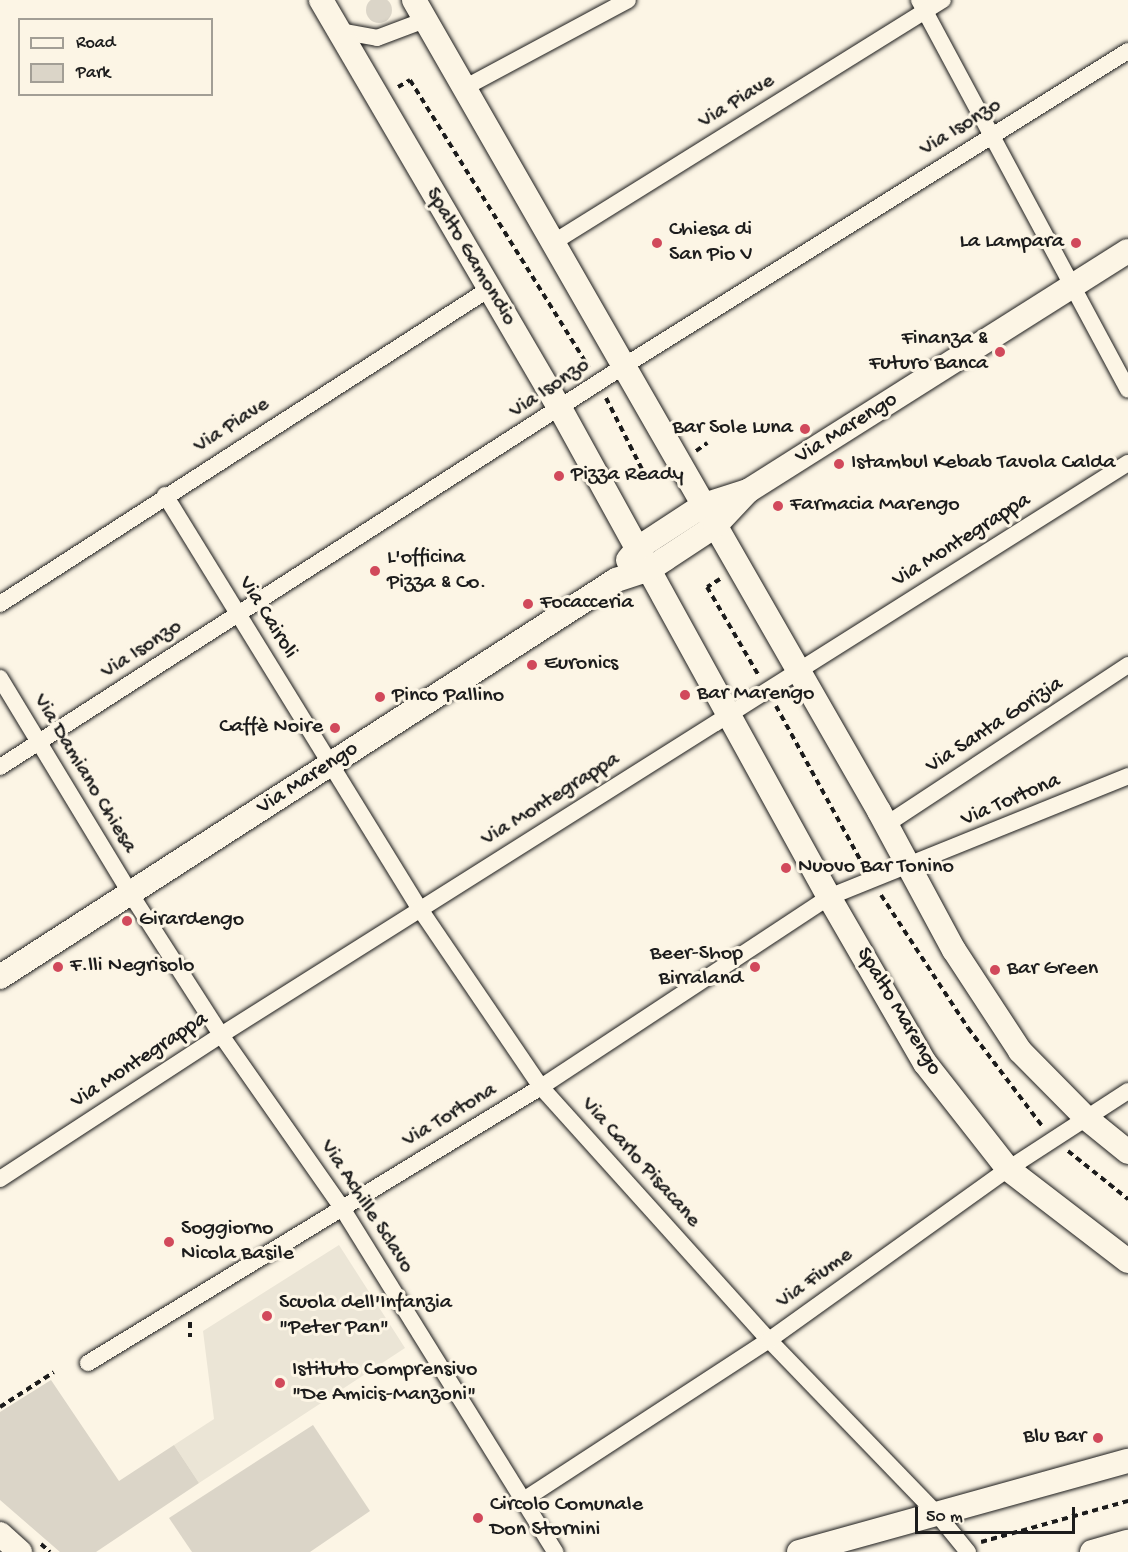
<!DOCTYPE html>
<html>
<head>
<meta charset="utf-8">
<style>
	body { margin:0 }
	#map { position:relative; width:1128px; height:1552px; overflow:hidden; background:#fcf5e5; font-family:"Gochi Hand",sans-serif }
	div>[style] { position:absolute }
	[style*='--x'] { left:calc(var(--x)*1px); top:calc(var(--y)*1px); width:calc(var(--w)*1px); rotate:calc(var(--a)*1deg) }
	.built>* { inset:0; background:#ebe5d6 }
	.green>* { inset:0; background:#dbd5c8 }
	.round { border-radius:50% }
	.path>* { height:4px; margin-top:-2px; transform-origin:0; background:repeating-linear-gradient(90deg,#1c1c1c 0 6px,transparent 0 10.5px) }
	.roads { filter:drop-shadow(0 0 2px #1c1c1c) drop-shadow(0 0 2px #1c1c1c) }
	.street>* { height:16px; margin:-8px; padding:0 8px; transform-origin:8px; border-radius:8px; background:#fcf5e5 }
	.secondary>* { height:24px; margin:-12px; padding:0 12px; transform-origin:12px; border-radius:12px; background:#fcf5e5 }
	.dots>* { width:16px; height:16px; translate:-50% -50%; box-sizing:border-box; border:3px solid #fcf5e5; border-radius:50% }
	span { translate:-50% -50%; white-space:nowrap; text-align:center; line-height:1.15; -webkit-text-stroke:6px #fcf5e5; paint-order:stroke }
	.street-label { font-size:22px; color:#1c1c1c }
	.poi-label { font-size:22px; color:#1c1c1c }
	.left { translate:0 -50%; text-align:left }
	.right { translate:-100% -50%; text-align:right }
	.legend { position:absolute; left:18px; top:18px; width:195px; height:78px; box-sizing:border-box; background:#fcf5e5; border:2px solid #a29e95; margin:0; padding:8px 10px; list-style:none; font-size:18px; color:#1c1c1c }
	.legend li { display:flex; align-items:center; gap:12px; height:30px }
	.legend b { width:30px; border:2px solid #a29e95 }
	.scale { position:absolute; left:915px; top:1507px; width:160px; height:27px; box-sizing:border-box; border:3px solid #1c1c1c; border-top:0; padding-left:8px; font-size:18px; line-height:21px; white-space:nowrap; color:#1c1c1c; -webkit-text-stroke:4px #fcf5e5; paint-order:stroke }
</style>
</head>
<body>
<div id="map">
	<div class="built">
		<i style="clip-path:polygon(339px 1245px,405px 1348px,199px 1483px,174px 1445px,214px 1419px,203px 1331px)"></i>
	</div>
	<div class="green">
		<i class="round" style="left:366px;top:-3px;width:26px;height:26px"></i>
		<i style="clip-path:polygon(51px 1380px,119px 1481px,174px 1445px,199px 1483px,96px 1552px,60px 1552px,0 1500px,0 1412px)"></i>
		<i style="clip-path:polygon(313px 1425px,370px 1511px,310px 1552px,192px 1552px,169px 1518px)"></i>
	</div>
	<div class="path">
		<i style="--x:398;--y:87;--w:14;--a:-30"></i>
		<i style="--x:410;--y:80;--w:339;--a:58.1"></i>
		<i style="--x:606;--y:398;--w:91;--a:63.2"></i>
		<i style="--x:647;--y:479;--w:16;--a:-30"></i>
		<i style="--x:696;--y:451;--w:14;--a:-36"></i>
		<i style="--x:720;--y:579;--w:15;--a:148"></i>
		<i style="--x:707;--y:587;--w:103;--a:59.7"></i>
		<i style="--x:776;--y:706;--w:181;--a:61.3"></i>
		<i style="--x:881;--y:895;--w:159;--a:56.8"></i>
		<i style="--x:968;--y:1028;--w:124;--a:52.9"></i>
		<i style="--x:1068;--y:1151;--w:77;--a:38.7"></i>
		<i style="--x:190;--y:1322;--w:15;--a:90"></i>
		<i style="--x:0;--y:1407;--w:64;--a:-32.9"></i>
		<i style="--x:981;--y:1542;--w:153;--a:-15.6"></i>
		<i style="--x:41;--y:1544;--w:12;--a:42"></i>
	</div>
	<div class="roads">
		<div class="street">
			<i style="--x:919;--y:0;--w:442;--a:61.8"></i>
			<i style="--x:339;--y:31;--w:39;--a:10"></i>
			<i style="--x:377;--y:38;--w:51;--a:-20.6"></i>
			<i style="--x:464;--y:88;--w:186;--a:-28.2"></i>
			<i style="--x:554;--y:242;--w:458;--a:-31.9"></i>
			<i style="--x:165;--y:495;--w:486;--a:58.4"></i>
			<i style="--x:420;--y:909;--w:215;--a:55.8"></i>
			<i style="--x:541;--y:1087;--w:341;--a:48"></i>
			<i style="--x:769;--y:1340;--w:242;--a:46"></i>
			<i style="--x:937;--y:1514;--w:49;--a:50.8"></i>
			<i style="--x:0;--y:604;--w:582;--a:-32.79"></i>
			<i style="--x:0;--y:678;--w:251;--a:58.8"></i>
			<i style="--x:130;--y:893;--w:169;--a:57.3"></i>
			<i style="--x:221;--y:1035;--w:211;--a:55"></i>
			<i style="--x:342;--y:1208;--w:405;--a:58.2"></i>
			<i style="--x:0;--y:767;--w:742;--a:-32.73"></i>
			<i style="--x:624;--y:366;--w:594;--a:-32.01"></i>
			<i style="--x:887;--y:824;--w:289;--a:-33.4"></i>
			<i style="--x:0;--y:1179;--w:264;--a:-33.1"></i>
			<i style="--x:221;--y:1035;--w:1072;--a:-32.24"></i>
			<i style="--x:88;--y:1363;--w:530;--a:-31.35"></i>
			<i style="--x:541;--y:1087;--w:345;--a:-33.4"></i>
			<i style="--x:829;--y:897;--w:323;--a:-22"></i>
			<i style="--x:525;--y:1499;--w:291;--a:-33.1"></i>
			<i style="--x:769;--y:1340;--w:294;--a:-35.6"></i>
			<i style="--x:1008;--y:1169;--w:143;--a:-33"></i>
		</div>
		<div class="secondary">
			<i style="--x:321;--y:0;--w:475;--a:59.7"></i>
			<i style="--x:561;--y:410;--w:556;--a:61.18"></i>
			<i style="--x:829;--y:897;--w:192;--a:60"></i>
			<i style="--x:925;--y:1063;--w:135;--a:51.9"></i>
			<i style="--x:1008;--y:1169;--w:151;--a:37.5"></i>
			<i style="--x:414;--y:0;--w:935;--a:60.17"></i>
			<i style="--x:879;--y:811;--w:158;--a:61.7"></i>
			<i style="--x:954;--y:950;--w:121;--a:56.8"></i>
			<i style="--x:1020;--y:1051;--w:94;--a:45.4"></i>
			<i style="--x:1086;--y:1118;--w:54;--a:39"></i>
			<i style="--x:628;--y:560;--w:16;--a:-50"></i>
			<i style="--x:638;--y:548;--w:79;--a:-33.1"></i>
			<i style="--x:704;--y:505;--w:46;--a:-17.7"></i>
			<i style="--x:748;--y:491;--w:449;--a:-32.3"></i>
			<i style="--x:0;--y:977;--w:733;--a:-32.8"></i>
			<i style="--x:616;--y:580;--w:36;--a:-18"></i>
			<i style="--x:650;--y:569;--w:18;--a:-34"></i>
			<i style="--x:665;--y:559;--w:60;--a:-33.4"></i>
			<i style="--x:715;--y:526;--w:48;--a:-46.7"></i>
			<i style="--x:0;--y:1534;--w:27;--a:42"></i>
			<i style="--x:799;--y:1552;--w:341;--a:-15.5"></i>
			<i style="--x:1092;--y:1552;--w:37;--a:-16"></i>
		</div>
	</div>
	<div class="dots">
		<i style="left:657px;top:243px;background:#d1495b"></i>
		<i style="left:1076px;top:243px;background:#d1495b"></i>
		<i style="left:1000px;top:352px;background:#d1495b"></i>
		<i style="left:805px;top:429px;background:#d1495b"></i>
		<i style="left:839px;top:464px;background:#d1495b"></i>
		<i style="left:559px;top:476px;background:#d1495b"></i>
		<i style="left:778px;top:506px;background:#d1495b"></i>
		<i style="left:375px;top:571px;background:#d1495b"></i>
		<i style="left:528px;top:604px;background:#d1495b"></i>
		<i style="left:532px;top:665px;background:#d1495b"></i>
		<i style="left:685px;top:695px;background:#d1495b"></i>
		<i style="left:380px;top:697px;background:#d1495b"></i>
		<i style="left:335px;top:728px;background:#d1495b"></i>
		<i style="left:786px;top:868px;background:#d1495b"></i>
		<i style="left:127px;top:921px;background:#d1495b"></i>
		<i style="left:58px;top:967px;background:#d1495b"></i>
		<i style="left:755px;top:967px;background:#d1495b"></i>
		<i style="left:995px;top:970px;background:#d1495b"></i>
		<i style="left:169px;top:1242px;background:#d1495b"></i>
		<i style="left:267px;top:1316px;background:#d1495b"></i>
		<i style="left:280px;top:1383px;background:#d1495b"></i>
		<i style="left:1098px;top:1438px;background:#d1495b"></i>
		<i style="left:478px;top:1518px;background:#d1495b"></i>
	</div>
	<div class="street-label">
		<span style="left:737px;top:102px;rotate:-32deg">Via Piave</span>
		<span style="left:961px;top:128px;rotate:-32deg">Via Isonzo</span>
		<span style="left:470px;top:257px;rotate:59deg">Spalto Gamondio</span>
		<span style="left:550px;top:389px;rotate:-34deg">Via Isonzo</span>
		<span style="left:232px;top:426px;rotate:-33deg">Via Piave</span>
		<span style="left:847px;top:429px;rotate:-32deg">Via Marengo</span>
		<span style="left:962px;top:541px;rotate:-32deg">Via Montegrappa</span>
		<span style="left:267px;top:618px;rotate:58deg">Via Cairoli</span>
		<span style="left:142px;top:650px;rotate:-33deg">Via Isonzo</span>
		<span style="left:995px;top:726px;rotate:-33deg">Via Santa Gorizia</span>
		<span style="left:84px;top:774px;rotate:59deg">Via Damiano Chiesa</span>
		<span style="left:308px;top:779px;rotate:-33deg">Via Marengo</span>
		<span style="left:551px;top:800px;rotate:-32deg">Via Montegrappa</span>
		<span style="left:1011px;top:801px;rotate:-23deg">Via Tortona</span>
		<span style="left:898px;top:1012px;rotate:59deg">Spalto Marengo</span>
		<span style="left:140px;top:1061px;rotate:-33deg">Via Montegrappa</span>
		<span style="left:450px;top:1116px;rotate:-31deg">Via Tortona</span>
		<span style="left:640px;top:1163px;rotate:48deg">Via Carlo Pisacane</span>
		<span style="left:366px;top:1207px;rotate:57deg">Via Achille Sclavo</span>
		<span style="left:815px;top:1279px;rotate:-36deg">Via Fiume</span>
	</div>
	<div class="poi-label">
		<span class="left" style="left:669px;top:243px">Chiesa di<br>San Pio V</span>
		<span class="right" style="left:1064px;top:243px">La Lampara</span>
		<span class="right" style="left:988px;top:352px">Finanza &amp;<br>Futuro Banca</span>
		<span class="right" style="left:793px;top:429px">Bar Sole Luna</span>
		<span class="left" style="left:851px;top:464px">Istambul Kebab Tavola Calda</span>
		<span class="left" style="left:571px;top:476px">Pizza Ready</span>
		<span class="left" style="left:790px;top:506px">Farmacia Marengo</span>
		<span class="left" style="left:387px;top:571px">L'officina<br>Pizza &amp; Co.</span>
		<span class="left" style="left:540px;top:604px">Focacceria</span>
		<span class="left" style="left:544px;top:665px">Euronics</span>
		<span class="left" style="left:697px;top:695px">Bar Marengo</span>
		<span class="left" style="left:392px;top:697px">Pinco Pallino</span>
		<span class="right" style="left:323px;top:728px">Caffè Noire</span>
		<span class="left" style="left:798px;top:868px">Nuovo Bar Tonino</span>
		<span class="left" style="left:139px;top:921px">Girardengo</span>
		<span class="right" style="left:743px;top:967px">Beer-Shop<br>Birraland</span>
		<span class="left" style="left:70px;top:967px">F.lli Negrisolo</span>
		<span class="left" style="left:1007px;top:970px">Bar Green</span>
		<span class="left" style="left:181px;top:1242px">Soggiorno<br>Nicola Basile</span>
		<span class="left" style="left:279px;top:1316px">Scuola dell'Infanzia<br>"Peter Pan"</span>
		<span class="left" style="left:292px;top:1383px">Istituto Comprensivo<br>"De Amicis-Manzoni"</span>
		<span class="right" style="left:1086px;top:1438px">Blu Bar</span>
		<span class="left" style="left:490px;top:1518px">Circolo Comunale<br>Don Stornini</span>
	</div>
	<ul class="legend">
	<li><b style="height:8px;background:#fcf5e5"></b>Road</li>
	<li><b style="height:16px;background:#dbd5c8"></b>Park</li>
	</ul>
	<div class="scale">50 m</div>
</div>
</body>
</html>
